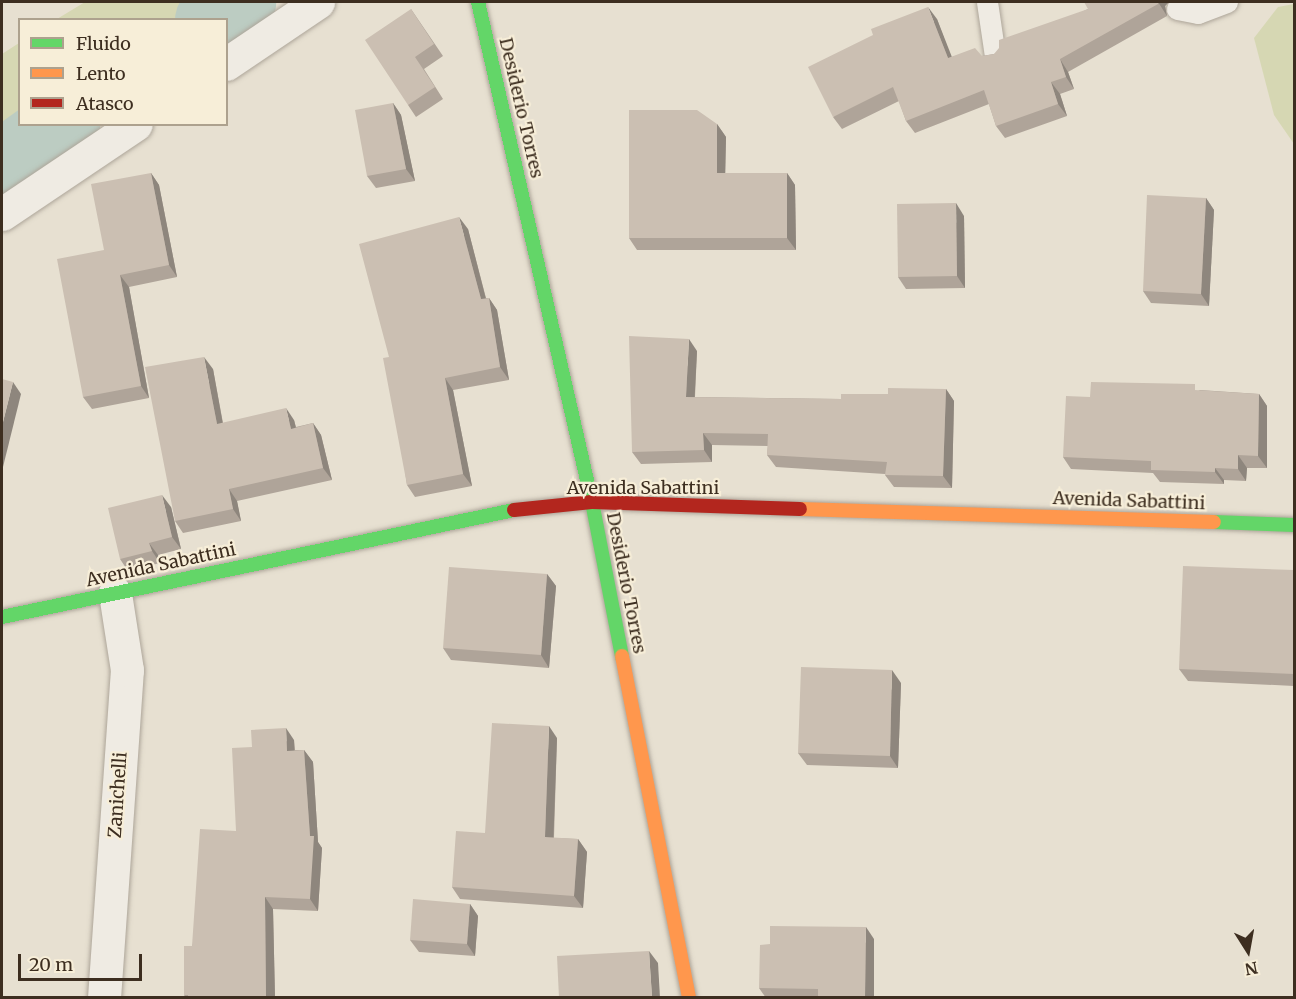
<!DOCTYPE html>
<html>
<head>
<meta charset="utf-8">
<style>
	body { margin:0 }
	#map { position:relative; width:1296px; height:999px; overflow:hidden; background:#e7e0d1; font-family:Merriweather,serif }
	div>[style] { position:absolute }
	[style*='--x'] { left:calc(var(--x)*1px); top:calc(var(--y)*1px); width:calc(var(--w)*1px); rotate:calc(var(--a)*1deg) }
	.green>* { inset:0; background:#d6d7b3 }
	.river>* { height:75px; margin:-37.5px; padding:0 37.5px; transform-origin:37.5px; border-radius:37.5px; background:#bcccc2 }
	.roads { filter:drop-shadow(0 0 2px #ada599) drop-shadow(0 0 2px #ada599) }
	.lane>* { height:21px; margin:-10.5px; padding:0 10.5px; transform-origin:10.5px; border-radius:10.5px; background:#efebe3 }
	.street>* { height:33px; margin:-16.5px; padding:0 16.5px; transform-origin:16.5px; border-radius:16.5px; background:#efebe3 }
	.fast>* { height:14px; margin:-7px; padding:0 7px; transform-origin:7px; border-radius:7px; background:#63d668 }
	.slow>* { height:14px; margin:-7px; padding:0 7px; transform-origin:7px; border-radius:7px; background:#ff974d }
	.jam>* { height:14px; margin:-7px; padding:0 7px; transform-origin:7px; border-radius:7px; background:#b3261e }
	.wall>* { inset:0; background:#afa499 }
	.shaded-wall>* { inset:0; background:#8e867d }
	.building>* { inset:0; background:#cbbfb2 }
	span { translate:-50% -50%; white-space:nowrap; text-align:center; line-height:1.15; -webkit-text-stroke:4.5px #f7eed8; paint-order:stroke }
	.street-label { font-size:18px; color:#3d2e20 }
	.frame { position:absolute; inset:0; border:3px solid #3d2e20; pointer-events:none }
	.legend { position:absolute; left:18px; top:18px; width:210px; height:108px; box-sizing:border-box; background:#f7eed8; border:2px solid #ada18e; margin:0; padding:8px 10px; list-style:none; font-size:18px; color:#3d2e20 }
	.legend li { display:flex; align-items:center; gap:12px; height:30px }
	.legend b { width:30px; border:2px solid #ada18e }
	.north { position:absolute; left:1218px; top:921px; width:60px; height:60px; -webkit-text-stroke:4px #f7eed8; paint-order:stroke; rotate:169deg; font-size:16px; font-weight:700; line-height:24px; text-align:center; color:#3d2e20 }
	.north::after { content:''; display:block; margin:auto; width:21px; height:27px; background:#3d2e20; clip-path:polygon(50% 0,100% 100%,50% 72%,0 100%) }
	.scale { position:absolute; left:18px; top:954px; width:124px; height:27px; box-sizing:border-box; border:3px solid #3d2e20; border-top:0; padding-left:8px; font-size:18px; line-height:21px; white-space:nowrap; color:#3d2e20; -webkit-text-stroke:4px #f7eed8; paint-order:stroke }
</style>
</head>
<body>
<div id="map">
	<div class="green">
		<i style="clip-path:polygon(85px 2px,273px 2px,227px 32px,226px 20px,57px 19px)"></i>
		<i style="clip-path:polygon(1294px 4px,1294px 144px,1274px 115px,1254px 38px,1278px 7px)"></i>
		<i style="clip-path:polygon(19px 43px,20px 124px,88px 125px,2px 182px,2px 54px)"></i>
	</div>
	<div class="river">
		<i style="--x:212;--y:20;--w:32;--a:-35"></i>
		<i style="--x:2;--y:167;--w:74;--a:-35.6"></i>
	</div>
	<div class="roads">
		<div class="lane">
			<i style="--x:987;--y:2;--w:55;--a:81.6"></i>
			<i style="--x:1177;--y:9;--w:21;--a:11"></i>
			<i style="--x:1198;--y:13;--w:31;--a:-21"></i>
		</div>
		<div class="street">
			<i style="--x:226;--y:64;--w:111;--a:-34"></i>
			<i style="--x:2;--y:214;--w:161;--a:-33.9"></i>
			<i style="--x:104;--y:998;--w:329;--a:-86"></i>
			<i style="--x:127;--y:670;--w:78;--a:-98.9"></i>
		</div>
		<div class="fast">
			<i style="--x:478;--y:2;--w:513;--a:77.16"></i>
			<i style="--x:592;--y:502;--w:157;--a:79"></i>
			<i style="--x:1214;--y:522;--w:80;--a:2.1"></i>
			<i style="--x:2;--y:617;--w:523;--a:-11.8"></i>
		</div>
		<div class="slow">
			<i style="--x:800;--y:509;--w:414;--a:1.8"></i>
			<i style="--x:622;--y:656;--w:349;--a:78.9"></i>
		</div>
		<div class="jam">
			<i style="--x:514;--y:510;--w:78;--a:-5.9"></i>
			<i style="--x:592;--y:502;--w:208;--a:1.9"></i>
		</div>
	</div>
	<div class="wall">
		<i style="clip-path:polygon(1169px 2px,1165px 6px,1167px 16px,1068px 72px,1074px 89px,1060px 94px,1067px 116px,1005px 138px,996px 126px,989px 104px,915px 133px,906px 121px,899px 101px,842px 129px,833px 117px,937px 19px,951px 57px,982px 56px,994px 54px,1088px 9px)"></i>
		<i style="clip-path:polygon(411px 9px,443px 56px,424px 69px,443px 99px,416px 117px,408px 105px)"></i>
		<i style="clip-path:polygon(393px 103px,401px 115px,415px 181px,376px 188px,367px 176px)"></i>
		<i style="clip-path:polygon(717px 124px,726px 137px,725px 173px,787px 173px,795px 185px,796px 250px,637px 250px,629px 238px)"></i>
		<i style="clip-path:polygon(151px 173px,159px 185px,177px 277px,129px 287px,149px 398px,92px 409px,83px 397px,104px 250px)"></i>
		<i style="clip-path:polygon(1206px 198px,1214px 210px,1209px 306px,1151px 303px,1143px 291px)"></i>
		<i style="clip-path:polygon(964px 216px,965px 288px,906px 289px,898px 277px)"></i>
		<i style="clip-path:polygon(468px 229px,486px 298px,489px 298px,497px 310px,509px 380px,453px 390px,472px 486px,415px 497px,407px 485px,389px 357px)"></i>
		<i style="clip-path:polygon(697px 351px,695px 397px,841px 399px,946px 389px,954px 401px,952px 488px,894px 487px,885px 475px,885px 474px,776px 467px,767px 455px,768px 446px,712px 445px,712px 462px,641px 464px,632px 452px)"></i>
		<i style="clip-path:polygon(213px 369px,223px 423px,294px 420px,296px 427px,313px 423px,321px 435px,332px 480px,237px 501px,241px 521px,183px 533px,175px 521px)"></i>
		<i style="clip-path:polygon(1200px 390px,1259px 394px,1267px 406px,1267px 468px,1247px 468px,1246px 481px,1224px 480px,1224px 484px,1160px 482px,1153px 473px,1071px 469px,1063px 457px)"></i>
		<i style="clip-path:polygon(171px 507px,181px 549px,158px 555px,160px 563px,128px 571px,120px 559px)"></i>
		<i style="clip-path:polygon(1294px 570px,1294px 686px,1188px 681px,1179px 669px)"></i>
		<i style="clip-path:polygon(547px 574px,556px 586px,549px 668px,451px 660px,443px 648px)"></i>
		<i style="clip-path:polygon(901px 683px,898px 768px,807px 765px,798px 753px)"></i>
		<i style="clip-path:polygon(557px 738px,554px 838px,578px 839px,587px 852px,583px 908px,460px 899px,452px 887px,485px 833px)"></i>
		<i style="clip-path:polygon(294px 740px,295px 750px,304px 750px,313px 762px,318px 842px,322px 848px,318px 911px,273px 909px,275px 998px,186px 998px,184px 995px,192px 946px,236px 831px,252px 747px)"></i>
		<i style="clip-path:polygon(470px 904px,478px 916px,475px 956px,419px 952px,410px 940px)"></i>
		<i style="clip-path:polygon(874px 939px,874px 998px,766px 998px,759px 988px)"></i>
	</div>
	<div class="shaded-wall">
		<i style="clip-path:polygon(1158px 2px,1169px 2px,1165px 6px,1167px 16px)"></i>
		<i style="clip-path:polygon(928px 7px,937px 19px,957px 70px,948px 58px)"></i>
		<i style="clip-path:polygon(1060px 59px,1068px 72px,1074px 89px,1066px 77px)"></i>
		<i style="clip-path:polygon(1051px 82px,1060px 94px,1067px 116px,1058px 104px)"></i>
		<i style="clip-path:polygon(393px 103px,401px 115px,415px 181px,406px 169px)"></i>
		<i style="clip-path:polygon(717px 124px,726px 137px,725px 186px,717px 173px)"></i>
		<i style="clip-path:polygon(151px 173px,159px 185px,177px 277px,169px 265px)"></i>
		<i style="clip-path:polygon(787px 173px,795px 185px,796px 250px,787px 238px)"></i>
		<i style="clip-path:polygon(1206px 198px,1214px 210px,1209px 306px,1201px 294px)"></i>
		<i style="clip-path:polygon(956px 203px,964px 216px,965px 288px,957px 276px)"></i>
		<i style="clip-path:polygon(459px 217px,468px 229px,489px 311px,481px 299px)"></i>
		<i style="clip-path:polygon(120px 275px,129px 287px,149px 398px,141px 386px)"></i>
		<i style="clip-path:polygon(489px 298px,497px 310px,509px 380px,500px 367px)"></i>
		<i style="clip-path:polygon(689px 339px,697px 351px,694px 409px,686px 397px)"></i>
		<i style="clip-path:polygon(204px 357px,213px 369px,225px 436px,217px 424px)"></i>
		<i style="clip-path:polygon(445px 378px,453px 390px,472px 486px,463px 474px)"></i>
		<i style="clip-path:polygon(13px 382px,21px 394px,2px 471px,2px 426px)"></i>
		<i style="clip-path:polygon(946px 389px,954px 401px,952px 488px,943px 476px)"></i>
		<i style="clip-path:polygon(1259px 394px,1267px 406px,1267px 468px,1258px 456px)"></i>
		<i style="clip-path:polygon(286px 408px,294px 420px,299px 441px,291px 429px)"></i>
		<i style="clip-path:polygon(313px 423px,321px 435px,332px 480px,323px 468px)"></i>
		<i style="clip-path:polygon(703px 433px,712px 445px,712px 462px,704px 450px)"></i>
		<i style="clip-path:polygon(1238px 455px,1247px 468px,1246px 481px,1238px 469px)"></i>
		<i style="clip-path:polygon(1215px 468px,1224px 480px,1224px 484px,1215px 472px)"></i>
		<i style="clip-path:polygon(229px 489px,237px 501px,241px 521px,233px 509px)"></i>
		<i style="clip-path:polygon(162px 495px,171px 507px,181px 549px,172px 537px)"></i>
		<i style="clip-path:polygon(149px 543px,158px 555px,160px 563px,152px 551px)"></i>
		<i style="clip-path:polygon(547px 574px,556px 586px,549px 668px,541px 655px)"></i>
		<i style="clip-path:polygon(892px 670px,901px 683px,898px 768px,890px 756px)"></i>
		<i style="clip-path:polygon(549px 726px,557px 738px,553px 849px,545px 837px)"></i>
		<i style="clip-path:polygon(286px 728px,294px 740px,295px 763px,287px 751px)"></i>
		<i style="clip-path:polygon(304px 750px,313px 762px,318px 842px,322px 848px,318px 911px,310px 899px,310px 836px)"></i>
		<i style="clip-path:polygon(578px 839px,587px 852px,583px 908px,574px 896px)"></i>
		<i style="clip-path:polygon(265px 897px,273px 909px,275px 998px,266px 998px)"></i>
		<i style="clip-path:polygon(470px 904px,478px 916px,475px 956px,467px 944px)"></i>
		<i style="clip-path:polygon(866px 927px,874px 939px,874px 998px,865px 998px)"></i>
		<i style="clip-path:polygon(649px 951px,658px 963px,660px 998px,652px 998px)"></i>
	</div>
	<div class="building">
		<i style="clip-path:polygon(1084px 2px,1158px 2px,1158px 4px,1060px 59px,1066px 77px,1051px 82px,1058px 104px,996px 126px,984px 90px,906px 121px,893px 87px,833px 117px,808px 67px,873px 35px,871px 29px,928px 7px,948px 58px,975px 48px,982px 56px,994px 54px,999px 48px,999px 40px,1088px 9px)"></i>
		<i style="clip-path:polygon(411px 9px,434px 44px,415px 57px,435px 87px,408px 105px,365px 40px)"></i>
		<i style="clip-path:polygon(393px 103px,406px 169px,367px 176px,355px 110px)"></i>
		<i style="clip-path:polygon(629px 110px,697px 110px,717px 124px,717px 173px,787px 173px,787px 238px,629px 238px)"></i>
		<i style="clip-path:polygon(151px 173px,169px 265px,120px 275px,141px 386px,83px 397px,57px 259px,104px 250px,91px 184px)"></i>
		<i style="clip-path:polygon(1147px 195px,1206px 198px,1201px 294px,1143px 291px)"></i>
		<i style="clip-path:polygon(956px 203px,957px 276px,898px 277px,897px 204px)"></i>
		<i style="clip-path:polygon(459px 217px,481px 299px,489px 298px,500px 367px,445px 378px,463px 474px,407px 485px,383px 358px,389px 357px,359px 244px)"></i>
		<i style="clip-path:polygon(629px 336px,689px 339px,686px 397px,841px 399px,841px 394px,888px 394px,888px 388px,946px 389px,943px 476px,885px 475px,887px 462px,767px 455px,768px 434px,703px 433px,704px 450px,632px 452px)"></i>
		<i style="clip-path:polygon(204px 357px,217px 424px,286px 408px,291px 429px,313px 423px,323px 468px,229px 489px,233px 509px,175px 521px,145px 367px)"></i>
		<i style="clip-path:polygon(2px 379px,13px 382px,2px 426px)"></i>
		<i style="clip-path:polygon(1091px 382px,1195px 384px,1195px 390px,1259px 394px,1258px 456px,1238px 455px,1238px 469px,1215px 468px,1215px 472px,1151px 470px,1151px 461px,1063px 457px,1066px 396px,1090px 397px)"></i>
		<i style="clip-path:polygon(162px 495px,172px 537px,149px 543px,152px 551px,120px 559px,108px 508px)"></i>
		<i style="clip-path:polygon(1183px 566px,1294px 570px,1294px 674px,1179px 669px)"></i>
		<i style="clip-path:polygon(449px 567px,547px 574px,541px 655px,443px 648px)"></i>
		<i style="clip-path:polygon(801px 667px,892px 670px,890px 756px,798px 753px)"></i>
		<i style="clip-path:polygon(492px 723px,549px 726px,545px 837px,578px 839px,574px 896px,452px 887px,456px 831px,485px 833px)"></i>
		<i style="clip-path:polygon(286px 728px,287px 751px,304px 750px,310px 836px,314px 836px,310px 899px,265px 897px,266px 998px,188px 998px,188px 995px,184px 995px,184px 946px,192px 946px,200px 829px,236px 831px,232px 748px,252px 747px,251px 730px)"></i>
		<i style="clip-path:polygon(413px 899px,470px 904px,467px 944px,410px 940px)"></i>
		<i style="clip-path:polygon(770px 926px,866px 927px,865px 998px,818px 998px,818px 989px,759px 988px,760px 945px,770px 944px)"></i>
		<i style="clip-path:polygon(649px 951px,652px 998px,559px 998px,557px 956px)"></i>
	</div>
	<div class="street-label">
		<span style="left:521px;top:108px;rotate:77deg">Desiderio Torres</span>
		<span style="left:643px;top:488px">Avenida Sabattini</span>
		<span style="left:1129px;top:501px;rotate:2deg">Avenida Sabattini</span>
		<span style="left:161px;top:565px;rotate:-12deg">Avenida Sabattini</span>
		<span style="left:626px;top:583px;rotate:79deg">Desiderio Torres</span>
		<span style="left:118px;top:795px;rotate:-86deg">Zanichelli</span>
	</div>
	<div class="frame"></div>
	<ul class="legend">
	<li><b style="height:8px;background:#63d668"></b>Fluido</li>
	<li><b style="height:8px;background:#ff974d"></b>Lento</li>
	<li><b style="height:8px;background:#b3261e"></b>Atasco</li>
	</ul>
	<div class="north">N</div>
	<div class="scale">20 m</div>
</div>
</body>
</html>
